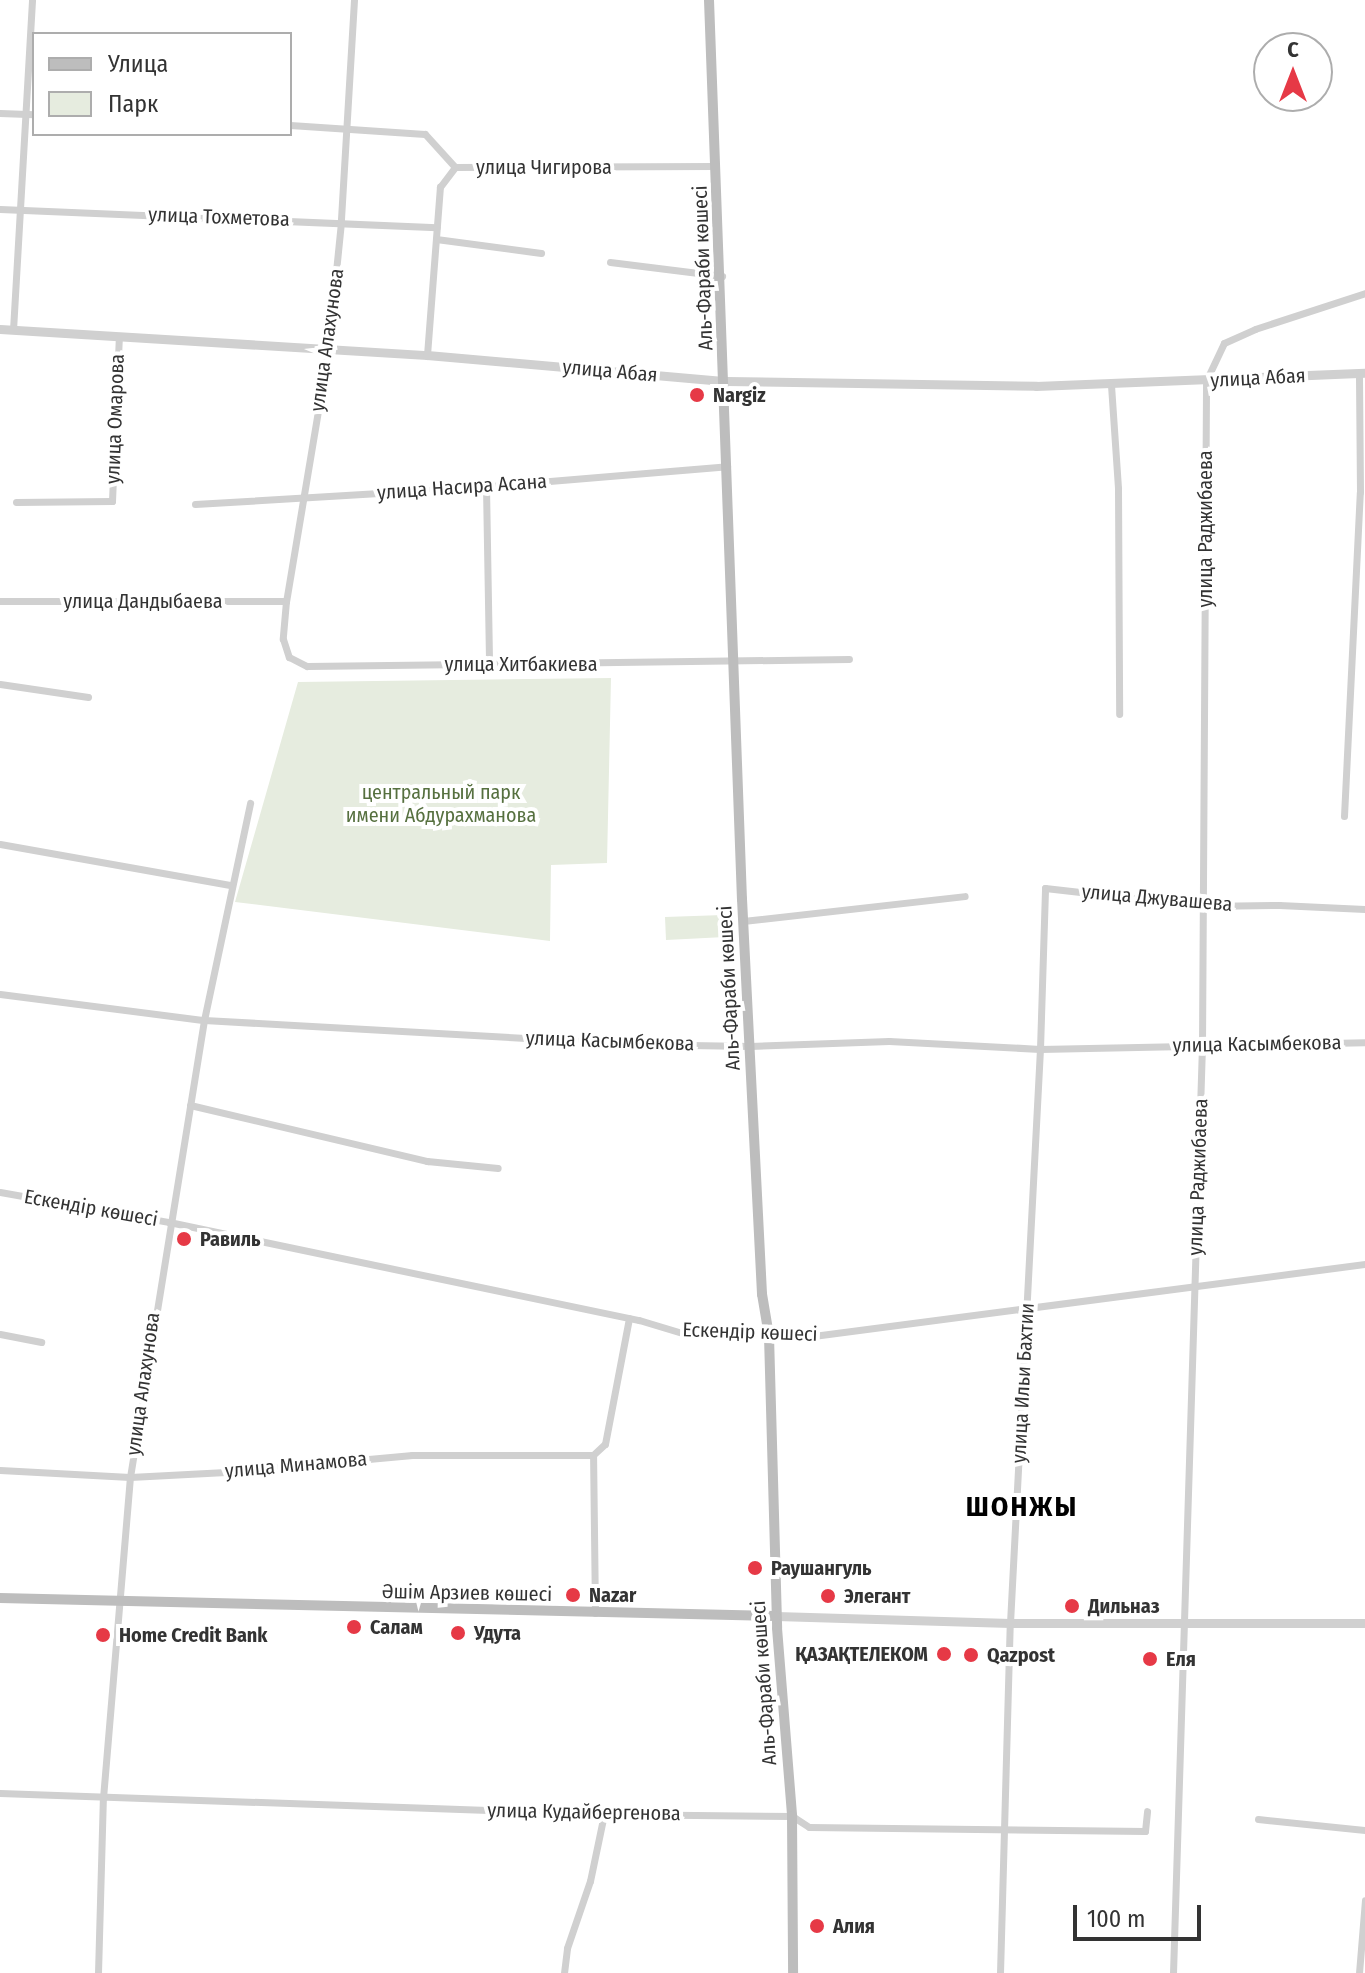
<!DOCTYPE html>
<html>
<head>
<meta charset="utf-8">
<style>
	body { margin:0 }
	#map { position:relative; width:1365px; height:1973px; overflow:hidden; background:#fff; font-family:"Fira Sans Condensed",sans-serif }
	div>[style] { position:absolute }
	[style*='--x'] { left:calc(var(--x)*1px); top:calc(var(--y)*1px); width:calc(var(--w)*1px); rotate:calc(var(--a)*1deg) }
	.green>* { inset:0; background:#e6ecdf }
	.minor>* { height:7px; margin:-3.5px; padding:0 3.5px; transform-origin:3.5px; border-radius:3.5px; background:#d0d0d0 }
	.tertiary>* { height:9px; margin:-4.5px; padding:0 4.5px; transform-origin:4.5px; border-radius:4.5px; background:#d0d0d0 }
	.secondary>* { height:10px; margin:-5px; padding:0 5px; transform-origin:5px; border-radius:5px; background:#bdbdbd }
	.dots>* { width:22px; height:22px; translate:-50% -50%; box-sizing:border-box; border:4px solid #fff; border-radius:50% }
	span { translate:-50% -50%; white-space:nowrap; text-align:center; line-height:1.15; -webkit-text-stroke:8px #fff; paint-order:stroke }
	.street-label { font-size:20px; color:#333 }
	.poi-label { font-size:20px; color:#333; font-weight:700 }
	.left { translate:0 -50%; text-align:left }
	.right { translate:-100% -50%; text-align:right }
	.park-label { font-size:20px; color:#56703f }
	.district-label { font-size:28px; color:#000; font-weight:700; letter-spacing:2px }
	.legend { position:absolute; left:32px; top:32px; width:260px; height:104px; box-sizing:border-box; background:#fff; border:2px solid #adadad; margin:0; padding:10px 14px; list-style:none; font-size:24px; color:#333 }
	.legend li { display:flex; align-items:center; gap:16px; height:40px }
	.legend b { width:40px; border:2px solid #adadad }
	.north { position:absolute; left:1253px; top:32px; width:80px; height:80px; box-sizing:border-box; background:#fff; border:2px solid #adadad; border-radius:50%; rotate:0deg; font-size:22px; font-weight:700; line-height:32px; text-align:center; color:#333 }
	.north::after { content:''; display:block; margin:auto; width:28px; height:36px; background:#e63946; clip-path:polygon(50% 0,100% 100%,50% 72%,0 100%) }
	.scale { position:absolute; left:1073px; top:1905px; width:128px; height:36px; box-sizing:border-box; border:4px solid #333; border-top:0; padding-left:10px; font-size:24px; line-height:28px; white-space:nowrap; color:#333; -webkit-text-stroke:6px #fff; paint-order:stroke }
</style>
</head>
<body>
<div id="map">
	<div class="green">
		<i style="clip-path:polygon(611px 678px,607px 863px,551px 865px,550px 941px,235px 902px,298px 682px)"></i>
		<i style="clip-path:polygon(723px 915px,725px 937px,666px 940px,665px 917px)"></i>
	</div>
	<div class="minor">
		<i style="--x:354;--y:0;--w:222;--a:93.4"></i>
		<i style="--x:341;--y:222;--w:130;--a:95.8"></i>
		<i style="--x:328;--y:351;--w:254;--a:99.5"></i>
		<i style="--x:286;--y:601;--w:38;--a:95"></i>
		<i style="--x:283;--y:639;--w:19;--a:72"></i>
		<i style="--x:289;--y:657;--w:20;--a:27"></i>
		<i style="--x:307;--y:666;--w:542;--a:-0.74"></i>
		<i style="--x:0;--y:113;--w:34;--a:2"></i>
		<i style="--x:290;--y:125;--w:135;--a:3.8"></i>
		<i style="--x:425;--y:134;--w:45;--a:47.7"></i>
		<i style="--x:455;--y:167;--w:261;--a:-0.2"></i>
		<i style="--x:0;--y:209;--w:437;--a:2.4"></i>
		<i style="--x:436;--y:239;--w:106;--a:7.6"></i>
		<i style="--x:610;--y:262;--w:113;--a:7.1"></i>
		<i style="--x:13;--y:330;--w:331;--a:-86.7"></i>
		<i style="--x:427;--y:355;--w:169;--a:-85.6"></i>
		<i style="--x:440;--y:187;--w:25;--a:-53"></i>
		<i style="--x:1111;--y:385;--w:104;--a:86.1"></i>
		<i style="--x:1118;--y:489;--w:225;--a:89.7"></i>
		<i style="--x:486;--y:487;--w:177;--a:89"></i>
		<i style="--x:16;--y:502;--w:96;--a:-0.6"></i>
		<i style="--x:112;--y:501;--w:164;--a:-87.6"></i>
		<i style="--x:195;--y:504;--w:285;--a:-3.4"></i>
		<i style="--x:479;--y:487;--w:249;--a:-4.8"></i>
		<i style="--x:0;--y:601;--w:286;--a:0"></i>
		<i style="--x:0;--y:684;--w:89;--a:8.4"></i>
		<i style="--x:1344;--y:816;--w:324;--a:-87.2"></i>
		<i style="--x:1360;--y:492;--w:119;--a:-90.5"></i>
		<i style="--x:0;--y:844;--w:235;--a:10.1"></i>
		<i style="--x:743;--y:921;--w:223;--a:-6.4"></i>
		<i style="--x:0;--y:994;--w:206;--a:7.3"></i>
		<i style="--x:204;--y:1020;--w:426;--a:3.2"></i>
		<i style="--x:629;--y:1044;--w:121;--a:0.9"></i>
		<i style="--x:750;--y:1046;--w:139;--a:-2.1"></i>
		<i style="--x:889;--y:1041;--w:151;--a:3"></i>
		<i style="--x:1040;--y:1049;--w:325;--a:-1.2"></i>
		<i style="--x:190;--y:1105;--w:244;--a:13.3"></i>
		<i style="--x:427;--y:1161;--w:71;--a:5.6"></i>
		<i style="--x:0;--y:1192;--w:172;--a:10.1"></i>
		<i style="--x:169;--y:1222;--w:480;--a:11.8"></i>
		<i style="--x:639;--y:1320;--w:45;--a:16.8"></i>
		<i style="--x:682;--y:1333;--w:71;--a:-0.8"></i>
		<i style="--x:753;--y:1332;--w:45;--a:7.6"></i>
		<i style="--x:798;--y:1338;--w:572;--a:-7.44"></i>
		<i style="--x:0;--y:1334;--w:42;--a:11"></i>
		<i style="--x:0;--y:1470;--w:130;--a:3.1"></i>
		<i style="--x:130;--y:1477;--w:96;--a:-3"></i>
		<i style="--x:226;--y:1472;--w:187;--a:-5.2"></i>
		<i style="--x:412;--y:1455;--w:181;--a:0"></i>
		<i style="--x:595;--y:1613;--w:158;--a:-90.7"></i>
		<i style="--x:593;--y:1455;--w:16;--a:-43"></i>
		<i style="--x:605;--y:1444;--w:128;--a:-79.2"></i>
		<i style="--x:0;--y:1793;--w:604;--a:1.99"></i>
		<i style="--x:604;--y:1814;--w:188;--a:0.6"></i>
		<i style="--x:792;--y:1816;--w:20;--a:33"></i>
		<i style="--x:809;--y:1827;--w:336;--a:0.7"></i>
		<i style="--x:1145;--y:1831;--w:20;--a:-84"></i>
		<i style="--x:1258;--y:1819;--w:108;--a:5.9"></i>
		<i style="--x:98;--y:1973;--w:175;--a:-88.4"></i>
		<i style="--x:103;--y:1798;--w:322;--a:-85.2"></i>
		<i style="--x:130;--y:1477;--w:463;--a:-80.8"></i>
		<i style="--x:204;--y:1020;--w:222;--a:-78"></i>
		<i style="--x:564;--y:1973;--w:25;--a:-83"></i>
		<i style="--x:567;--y:1948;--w:71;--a:-71.1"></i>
		<i style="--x:590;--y:1881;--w:68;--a:-78.2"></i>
		<i style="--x:1000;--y:1973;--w:350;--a:-88.4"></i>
		<i style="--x:1010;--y:1623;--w:575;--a:-87.01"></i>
		<i style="--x:1040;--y:1049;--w:161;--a:-88.2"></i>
		<i style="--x:1045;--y:888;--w:159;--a:6.5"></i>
		<i style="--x:1203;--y:906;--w:76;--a:-0.8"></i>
		<i style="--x:1279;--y:905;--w:86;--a:2.7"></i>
		<i style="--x:1173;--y:1973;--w:928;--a:-88.21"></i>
		<i style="--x:1202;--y:1045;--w:664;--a:-89.65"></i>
		<i style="--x:1206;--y:381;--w:42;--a:-64.7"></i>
		<i style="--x:1224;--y:343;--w:34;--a:-24"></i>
		<i style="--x:1255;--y:329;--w:116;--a:-18.1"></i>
		<i style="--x:1359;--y:1973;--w:73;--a:-85.3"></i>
	</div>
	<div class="tertiary">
		<i style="--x:0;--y:329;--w:428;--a:3.5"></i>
		<i style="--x:427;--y:355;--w:300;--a:5"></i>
		<i style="--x:726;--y:381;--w:310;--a:0.9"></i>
		<i style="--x:1036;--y:386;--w:329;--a:-2.3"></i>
		<i style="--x:776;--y:1616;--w:234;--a:1.7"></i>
		<i style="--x:1010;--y:1623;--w:355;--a:0"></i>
	</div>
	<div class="secondary">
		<i style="--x:709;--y:0;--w:900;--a:87.9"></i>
		<i style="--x:742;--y:899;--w:396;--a:87.1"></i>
		<i style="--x:762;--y:1294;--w:43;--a:80.5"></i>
		<i style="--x:769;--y:1336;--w:292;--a:88.4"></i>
		<i style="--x:777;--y:1628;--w:189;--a:85.4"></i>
		<i style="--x:792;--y:1816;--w:157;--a:89.6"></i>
		<i style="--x:0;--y:1598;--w:776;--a:1.33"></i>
	</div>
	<div class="dots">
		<i style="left:697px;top:395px;background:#e63946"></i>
		<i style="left:184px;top:1239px;background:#e63946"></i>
		<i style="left:755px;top:1568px;background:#e63946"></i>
		<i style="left:573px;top:1595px;background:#e63946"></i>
		<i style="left:828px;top:1596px;background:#e63946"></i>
		<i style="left:1072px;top:1606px;background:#e63946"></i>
		<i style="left:354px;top:1627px;background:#e63946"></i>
		<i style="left:458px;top:1633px;background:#e63946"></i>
		<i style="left:103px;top:1635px;background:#e63946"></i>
		<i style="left:944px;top:1654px;background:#e63946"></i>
		<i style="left:971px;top:1655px;background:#e63946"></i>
		<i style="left:1150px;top:1659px;background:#e63946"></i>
		<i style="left:817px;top:1926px;background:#e63946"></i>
	</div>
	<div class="street-label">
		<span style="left:544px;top:167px">улица Чигирова</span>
		<span style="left:219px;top:217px;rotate:2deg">улица Тохметова</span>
		<span style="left:703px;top:268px;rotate:-92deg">Аль-Фараби көшесі</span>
		<span style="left:327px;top:340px;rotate:-82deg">улица Алахунова</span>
		<span style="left:610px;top:371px;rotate:5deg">улица Абая</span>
		<span style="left:1258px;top:378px;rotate:-3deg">улица Абая</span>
		<span style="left:115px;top:419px;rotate:-88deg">улица Омарова</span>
		<span style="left:462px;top:487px;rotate:-4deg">улица Насира Асана</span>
		<span style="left:1205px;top:529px;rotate:-90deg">улица Раджибаева</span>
		<span style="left:143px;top:601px">улица Дандыбаева</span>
		<span style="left:521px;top:664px">улица Хитбакиева</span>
		<span style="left:1157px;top:898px;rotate:5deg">улица Джувашева</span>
		<span style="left:729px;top:988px;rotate:-93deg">Аль-Фараби көшесі</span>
		<span style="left:610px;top:1041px;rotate:2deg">улица Касымбекова</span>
		<span style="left:1257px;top:1044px;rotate:-1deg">улица Касымбекова</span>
		<span style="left:1198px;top:1177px;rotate:-88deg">улица Раджибаева</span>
		<span style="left:91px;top:1208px;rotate:10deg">Ескендір көшесі</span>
		<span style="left:750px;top:1332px;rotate:2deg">Ескендір көшесі</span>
		<span style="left:1023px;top:1383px;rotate:-87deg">улица Ильи Бахтии</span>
		<span style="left:143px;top:1384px;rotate:-82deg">улица Алахунова</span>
		<span style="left:296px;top:1465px;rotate:-5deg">улица Минамова</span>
		<span style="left:467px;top:1593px;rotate:1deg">Әшім Арзиев көшесі</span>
		<span style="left:764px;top:1683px;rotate:-94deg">Аль-Фараби көшесі</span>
		<span style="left:584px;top:1812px;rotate:1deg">улица Кудайбергенова</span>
	</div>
	<div class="poi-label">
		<span class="left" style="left:713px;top:395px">Nargiz</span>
		<span class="left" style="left:200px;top:1239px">Равиль</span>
		<span class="left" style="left:771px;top:1568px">Раушангуль</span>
		<span class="left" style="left:589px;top:1595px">Nazar</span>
		<span class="left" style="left:844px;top:1596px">Элегант</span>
		<span class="left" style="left:1088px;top:1606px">Дильназ</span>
		<span class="left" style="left:370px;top:1627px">Салам</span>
		<span class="left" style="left:474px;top:1633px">Удута</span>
		<span class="left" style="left:119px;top:1635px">Home Credit Bank</span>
		<span class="right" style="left:928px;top:1654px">ҚАЗАҚТЕЛЕКОМ</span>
		<span class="left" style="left:987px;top:1655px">Qazpost</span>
		<span class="left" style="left:1166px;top:1659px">Еля</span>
		<span class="left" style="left:833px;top:1926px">Алия</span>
	</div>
	<div class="park-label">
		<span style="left:441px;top:804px">центральный парк<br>имени Абдурахманова</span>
	</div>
	<div class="district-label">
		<span style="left:1022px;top:1507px">ШОНЖЫ</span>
	</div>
	<ul class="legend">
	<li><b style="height:10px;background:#bdbdbd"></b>Улица</li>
	<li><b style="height:22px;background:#e6ecdf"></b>Парк</li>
	</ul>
	<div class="north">С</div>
	<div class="scale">100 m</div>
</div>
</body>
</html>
